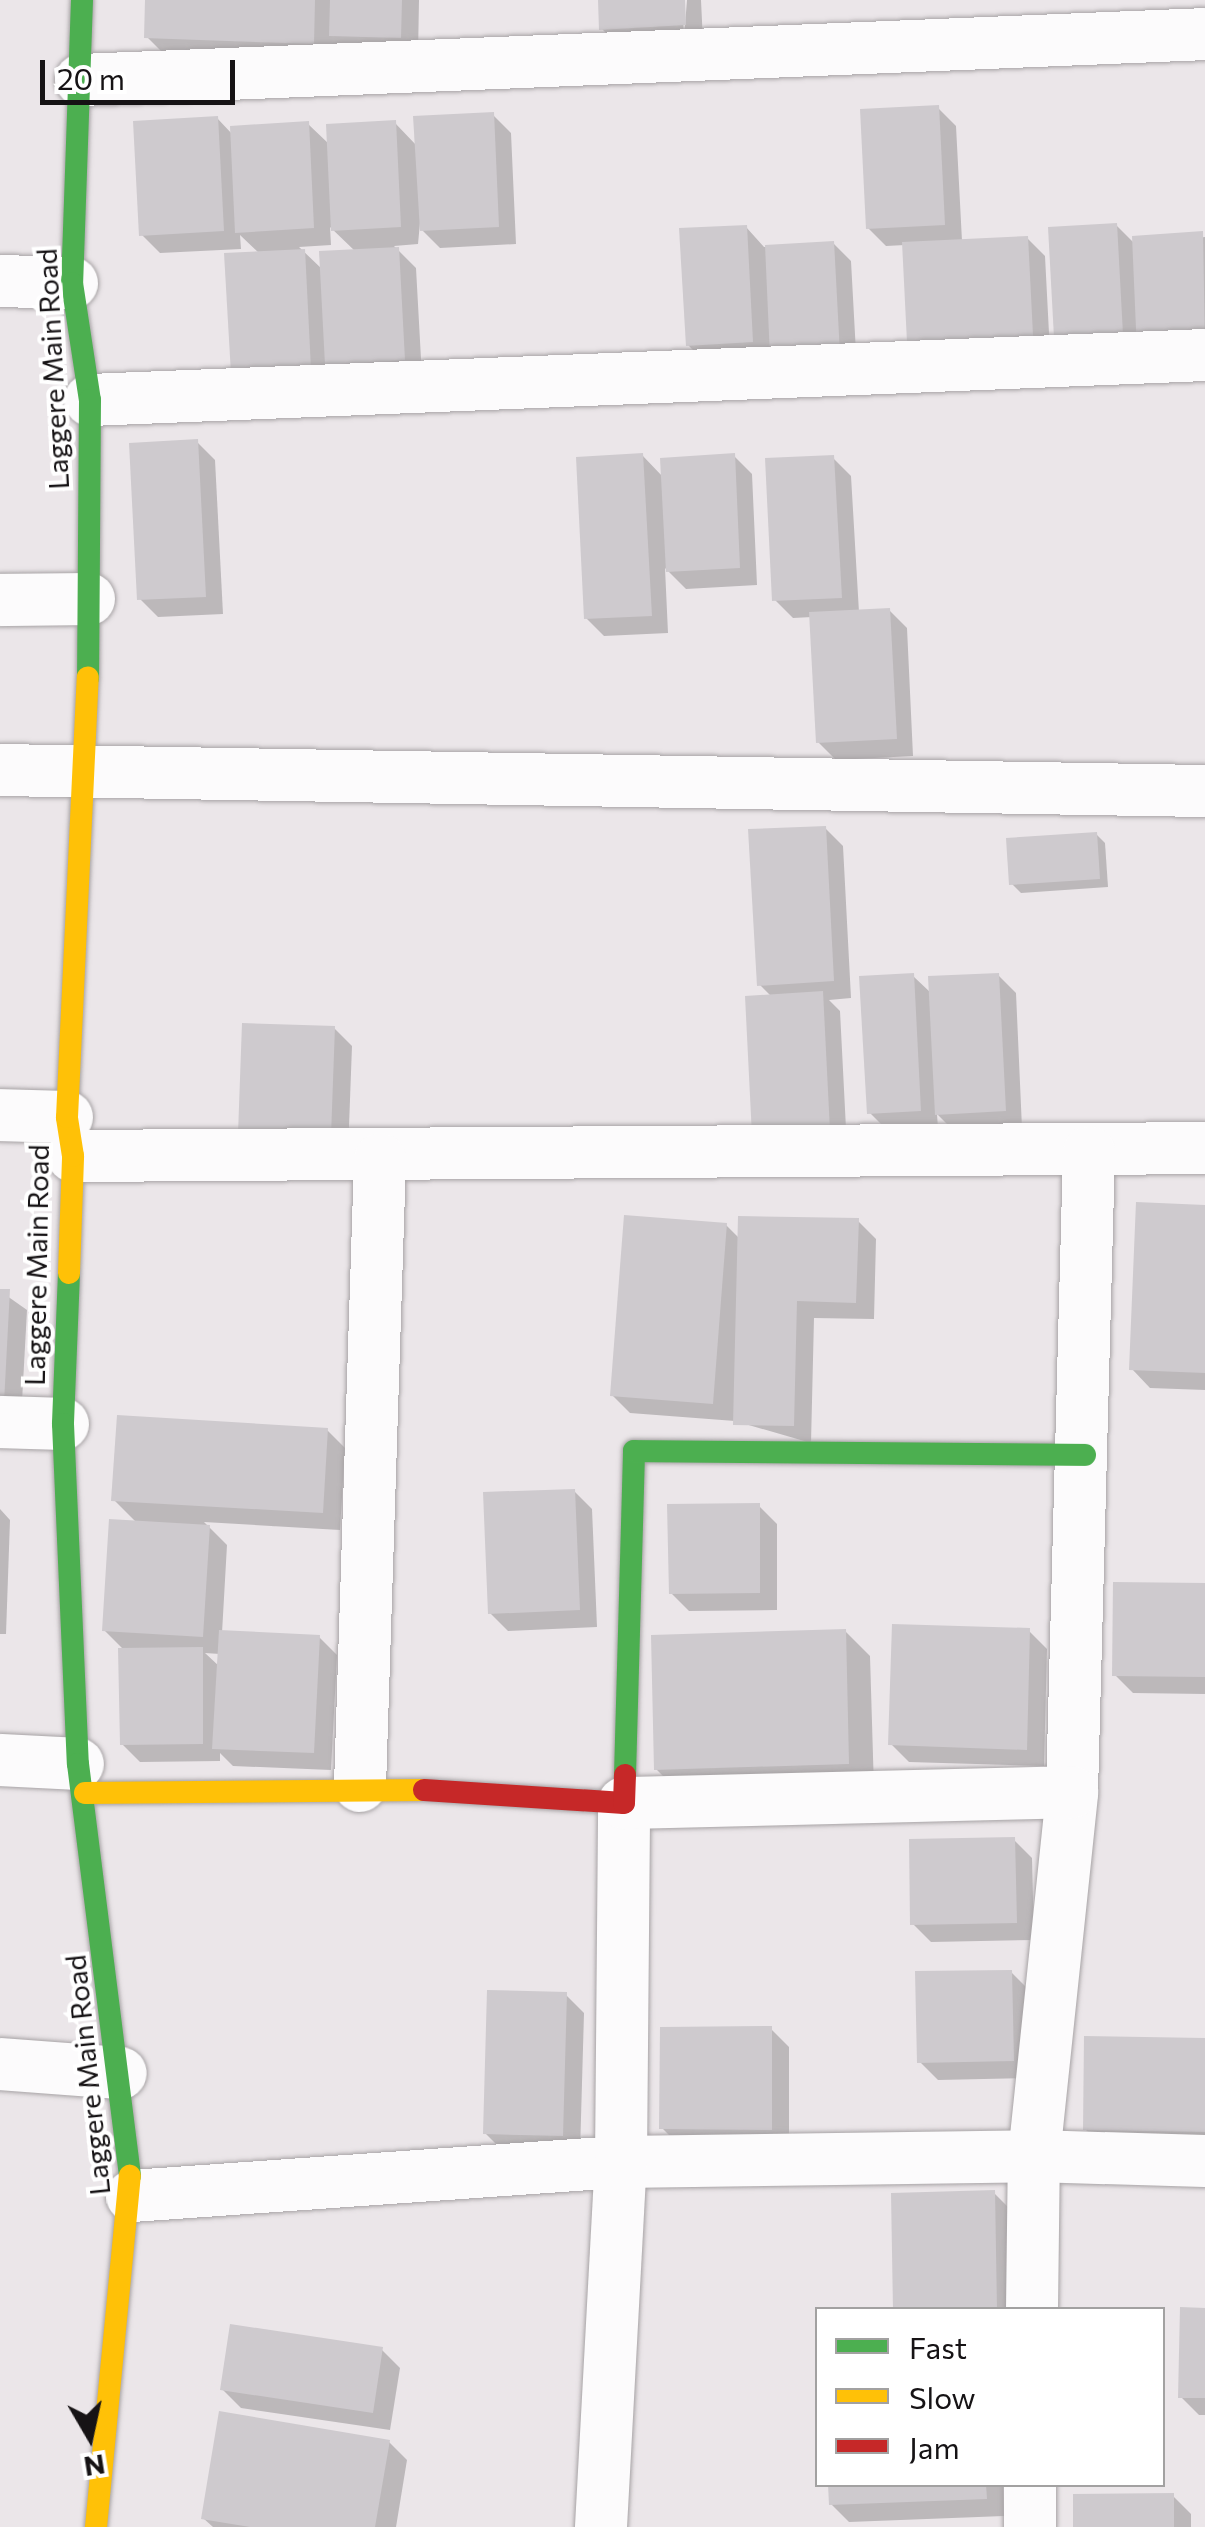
<!DOCTYPE html>
<html>
<head>
<meta charset="utf-8">
<style>
	body { margin:0 }
	#map { position:relative; width:1205px; height:2527px; overflow:hidden; background:#ebe6e9; font-family:Commissioner,sans-serif }
	div>[style] { position:absolute }
	[style*='--x'] { left:calc(var(--x)*1px); top:calc(var(--y)*1px); width:calc(var(--w)*1px); rotate:calc(var(--a)*1deg) }
	.shadow>* { inset:0; background:#0003 }
	.building>* { inset:0; background:#cecace }
	.roads { filter:drop-shadow(0 0 2px #a7a3a5) drop-shadow(0 0 2px #a7a3a5) }
	.street>* { height:52px; margin:-26px; padding:0 26px; transform-origin:26px; border-radius:26px; background:#fcfbfc }
	.fast>* { height:22px; margin:-11px; padding:0 11px; transform-origin:11px; border-radius:11px; background:#4caf50 }
	.slow>* { height:22px; margin:-11px; padding:0 11px; transform-origin:11px; border-radius:11px; background:#ffc107 }
	.jam>* { height:22px; margin:-11px; padding:0 11px; transform-origin:11px; border-radius:11px; background:#c62828 }
	span { translate:-50% -50%; white-space:nowrap; text-align:center; line-height:1.15; -webkit-text-stroke:8px #fff; paint-order:stroke }
	.street-label { font-size:28px; color:#161315 }
	.legend { position:absolute; left:815px; top:2307px; width:350px; height:180px; box-sizing:border-box; background:#fff; border:2px solid #a2a1a1; margin:0; padding:12px 18px; list-style:none; font-size:30px; color:#161315 }
	.legend li { display:flex; align-items:center; gap:20px; height:50px }
	.legend b { width:50px; border:2px solid #a2a1a1 }
	.north { position:absolute; left:40px; top:2387px; width:100px; height:100px; -webkit-text-stroke:8px #fff; paint-order:stroke; rotate:171deg; font-size:28px; font-weight:700; line-height:40px; text-align:center; color:#161315 }
	.north::after { content:''; display:block; margin:auto; width:35px; height:45px; background:#161315; clip-path:polygon(50% 0,100% 100%,50% 72%,0 100%) }
	.scale { position:absolute; left:40px; top:60px; width:195px; height:45px; box-sizing:border-box; border:5px solid #161315; border-top:0; padding-left:12px; font-size:30px; line-height:35px; white-space:nowrap; color:#161315; -webkit-text-stroke:8px #fff; paint-order:stroke }
</style>
</head>
<body>
<div id="map">
	<div class="shadow">
		<i style="clip-path:polygon(148px 0,419px 0,418px 55px,349px 53px,339px 43px,338px 68px,172px 62px,147px 37px)"></i>
		<i style="clip-path:polygon(600px 0,682px 0,684px 38px,687px 0,701px 0,703px 42px,620px 47px,602px 29px)"></i>
		<i style="clip-path:polygon(938px 108px,956px 126px,962px 241px,1027px 238px,1045px 256px,1051px 372px,905px 245px,886px 246px,868px 228px)"></i>
		<i style="clip-path:polygon(evenodd,493px 115px,511px 133px,516px 244px,440px 248px,422px 230px,421px 212px,418px 244px,394px 246px,416px 268px,422px 377px,251px 391px,260px 254px,240px 235px,241px 249px,160px 253px,142px 235px,217px 118px,233px 135px,308px 124px,329px 144px,395px 123px,417px 146px,493px 115px,330px 227px,356px 252px,323px 270px,299px 247px,331px 245px,330px 227px)"></i>
		<i style="clip-path:polygon(1116px 225px,1135px 244px,1205px 237px,1205px 366px,1075px 373px)"></i>
		<i style="clip-path:polygon(746px 227px,764px 247px,833px 243px,851px 261px,857px 371px,706px 363px,688px 345px)"></i>
		<i style="clip-path:polygon(197px 442px,215px 460px,223px 614px,158px 617px,140px 599px)"></i>
		<i style="clip-path:polygon(642px 455px,663px 477px,734px 456px,752px 474px,757px 585px,686px 589px,665px 568px,668px 633px,604px 636px,586px 618px)"></i>
		<i style="clip-path:polygon(833px 458px,851px 476px,859px 612px,889px 610px,907px 628px,913px 756px,836px 760px,818px 742px,812px 617px,793px 618px,775px 600px)"></i>
		<i style="clip-path:polygon(825px 828px,843px 846px,851px 998px,829px 1000px,840px 1011px,847px 1148px,773px 1153px,771px 996px,760px 985px)"></i>
		<i style="clip-path:polygon(1096px 834px,1105px 843px,1108px 887px,1021px 893px,1012px 884px)"></i>
		<i style="clip-path:polygon(998px 975px,1016px 993px,1022px 1128px,955px 1132px,937px 1114px,938px 1128px,888px 1131px,870px 1113px,913px 976px,931px 993px)"></i>
		<i style="clip-path:polygon(334px 1028px,352px 1046px,348px 1153px,258px 1151px)"></i>
		<i style="clip-path:polygon(1205px 1207px,1205px 1390px,1150px 1388px,1132px 1369px)"></i>
		<i style="clip-path:polygon(858px 1221px,876px 1239px,874px 1319px,814px 1318px,811px 1443px,735px 1421px,630px 1413px,612px 1395px,726px 1225px,740px 1239px)"></i>
		<i style="clip-path:polygon(0 1291px,27px 1310px,21px 1420px,0 1419px)"></i>
		<i style="clip-path:polygon(evenodd,327px 1430px,345px 1448px,340px 1530px,204px 1522px,227px 1545px,222px 1633px,319px 1637px,337px 1655px,331px 1770px,233px 1766px,220px 1753px,220px 1761px,140px 1762px,122px 1744px,125px 1651px,104px 1630px,137px 1523px,114px 1500px,327px 1430px,205px 1653px,220px 1654px,220px 1667px,205px 1653px)"></i>
		<i style="clip-path:polygon(574px 1491px,592px 1509px,597px 1627px,508px 1631px,490px 1613px)"></i>
		<i style="clip-path:polygon(759px 1506px,777px 1524px,777px 1610px,689px 1611px,671px 1593px)"></i>
		<i style="clip-path:polygon(0 1509px,10px 1520px,6px 1634px,0 1634px)"></i>
		<i style="clip-path:polygon(1205px 1586px,1205px 1694px,1133px 1693px,1115px 1675px)"></i>
		<i style="clip-path:polygon(845px 1631px,870px 1656px,874px 1789px,682px 1795px,656px 1769px)"></i>
		<i style="clip-path:polygon(1029px 1631px,1047px 1649px,1044px 1766px,909px 1762px,891px 1744px)"></i>
		<i style="clip-path:polygon(1014px 1840px,1032px 1858px,1034px 1940px,931px 1942px,913px 1924px)"></i>
		<i style="clip-path:polygon(1011px 1972px,1029px 1990px,1031px 2078px,938px 2080px,920px 2062px)"></i>
		<i style="clip-path:polygon(566px 1995px,584px 2013px,580px 2153px,503px 2151px,485px 2133px)"></i>
		<i style="clip-path:polygon(771px 2029px,789px 2047px,789px 2147px,680px 2146px,662px 2128px)"></i>
		<i style="clip-path:polygon(1205px 2040px,1205px 2148px,1103px 2147px,1085px 2129px)"></i>
		<i style="clip-path:polygon(994px 2193px,1012px 2211px,1014px 2310px,895px 2310px)"></i>
		<i style="clip-path:polygon(1205px 2310px,1205px 2415px,1199px 2415px,1181px 2397px)"></i>
		<i style="clip-path:polygon(382px 2350px,400px 2368px,390px 2430px,241px 2408px,223px 2390px)"></i>
		<i style="clip-path:polygon(389px 2442px,407px 2460px,396px 2527px,213px 2527px,203px 2518px)"></i>
		<i style="clip-path:polygon(831px 2484px,1003px 2484px,1004px 2516px,849px 2522px,831px 2504px)"></i>
		<i style="clip-path:polygon(1173px 2496px,1191px 2514px,1191px 2527px,1076px 2527px)"></i>
	</div>
	<div class="building">
		<i style="clip-path:polygon(145px 0,315px 0,314px 44px,144px 38px)"></i>
		<i style="clip-path:polygon(330px 0,402px 0,401px 38px,329px 36px)"></i>
		<i style="clip-path:polygon(598px 0,685px 0,686px 25px,599px 30px)"></i>
		<i style="clip-path:polygon(939px 105px,945px 225px,866px 229px,860px 109px)"></i>
		<i style="clip-path:polygon(494px 112px,499px 227px,420px 231px,413px 116px)"></i>
		<i style="clip-path:polygon(218px 116px,224px 231px,139px 236px,133px 121px)"></i>
		<i style="clip-path:polygon(396px 120px,401px 227px,331px 231px,326px 124px)"></i>
		<i style="clip-path:polygon(309px 121px,314px 228px,235px 233px,230px 126px)"></i>
		<i style="clip-path:polygon(1117px 223px,1124px 353px,1055px 356px,1048px 227px)"></i>
		<i style="clip-path:polygon(747px 225px,753px 342px,686px 346px,679px 228px)"></i>
		<i style="clip-path:polygon(1203px 231px,1205px 348px,1137px 352px,1132px 236px)"></i>
		<i style="clip-path:polygon(1028px 236px,1034px 355px,908px 362px,902px 242px)"></i>
		<i style="clip-path:polygon(834px 241px,840px 354px,770px 357px,765px 245px)"></i>
		<i style="clip-path:polygon(399px 247px,405px 360px,325px 365px,319px 251px)"></i>
		<i style="clip-path:polygon(305px 249px,311px 369px,231px 374px,224px 253px)"></i>
		<i style="clip-path:polygon(198px 439px,206px 597px,137px 600px,129px 443px)"></i>
		<i style="clip-path:polygon(643px 453px,652px 616px,584px 619px,576px 457px)"></i>
		<i style="clip-path:polygon(735px 453px,740px 568px,666px 572px,660px 458px)"></i>
		<i style="clip-path:polygon(834px 455px,842px 598px,772px 601px,765px 458px)"></i>
		<i style="clip-path:polygon(890px 608px,897px 739px,816px 743px,809px 612px)"></i>
		<i style="clip-path:polygon(826px 826px,834px 981px,757px 986px,748px 829px)"></i>
		<i style="clip-path:polygon(1097px 832px,1100px 879px,1009px 885px,1006px 838px)"></i>
		<i style="clip-path:polygon(914px 973px,921px 1111px,867px 1114px,859px 976px)"></i>
		<i style="clip-path:polygon(999px 973px,1006px 1111px,935px 1115px,928px 976px)"></i>
		<i style="clip-path:polygon(823px 991px,830px 1131px,752px 1136px,745px 996px)"></i>
		<i style="clip-path:polygon(242px 1023px,335px 1026px,331px 1136px,238px 1134px)"></i>
		<i style="clip-path:polygon(1136px 1202px,1205px 1205px,1205px 1373px,1129px 1370px)"></i>
		<i style="clip-path:polygon(624px 1215px,727px 1223px,713px 1404px,610px 1396px)"></i>
		<i style="clip-path:polygon(738px 1216px,859px 1218px,856px 1303px,797px 1301px,794px 1426px,733px 1425px)"></i>
		<i style="clip-path:polygon(0 1289px,10px 1289px,4px 1403px,0 1403px)"></i>
		<i style="clip-path:polygon(117px 1415px,328px 1428px,323px 1513px,111px 1501px)"></i>
		<i style="clip-path:polygon(575px 1489px,580px 1610px,488px 1614px,483px 1492px)"></i>
		<i style="clip-path:polygon(760px 1503px,760px 1593px,669px 1594px,667px 1504px)"></i>
		<i style="clip-path:polygon(109px 1519px,210px 1525px,203px 1637px,102px 1631px)"></i>
		<i style="clip-path:polygon(1113px 1582px,1205px 1583px,1205px 1677px,1112px 1676px)"></i>
		<i style="clip-path:polygon(892px 1624px,1030px 1628px,1027px 1750px,888px 1745px)"></i>
		<i style="clip-path:polygon(846px 1629px,849px 1764px,654px 1770px,651px 1635px)"></i>
		<i style="clip-path:polygon(219px 1630px,320px 1635px,314px 1753px,212px 1749px)"></i>
		<i style="clip-path:polygon(203px 1647px,203px 1744px,120px 1745px,118px 1648px)"></i>
		<i style="clip-path:polygon(1015px 1837px,1017px 1923px,910px 1925px,909px 1839px)"></i>
		<i style="clip-path:polygon(1012px 1970px,1014px 2061px,917px 2063px,915px 1971px)"></i>
		<i style="clip-path:polygon(487px 1990px,567px 1992px,563px 2136px,483px 2134px)"></i>
		<i style="clip-path:polygon(772px 2026px,772px 2130px,659px 2129px,660px 2027px)"></i>
		<i style="clip-path:polygon(1084px 2036px,1205px 2038px,1205px 2132px,1083px 2130px)"></i>
		<i style="clip-path:polygon(995px 2190px,997px 2310px,893px 2310px,891px 2193px)"></i>
		<i style="clip-path:polygon(1180px 2307px,1205px 2308px,1205px 2398px,1178px 2398px)"></i>
		<i style="clip-path:polygon(230px 2324px,383px 2347px,373px 2413px,220px 2390px)"></i>
		<i style="clip-path:polygon(219px 2411px,390px 2440px,375px 2527px,250px 2527px,201px 2519px)"></i>
		<i style="clip-path:polygon(828px 2484px,986px 2484px,987px 2499px,829px 2505px)"></i>
		<i style="clip-path:polygon(1174px 2493px,1174px 2527px,1073px 2527px,1073px 2494px)"></i>
	</div>
	<div class="roads">
		<div class="street">
			<i style="--x:81;--y:80;--w:1125;--a:-2.34"></i>
			<i style="--x:0;--y:281;--w:72;--a:1.6"></i>
			<i style="--x:90;--y:400;--w:1116;--a:-2.31"></i>
			<i style="--x:0;--y:600;--w:89;--a:-0.6"></i>
			<i style="--x:0;--y:770;--w:1205;--a:1"></i>
			<i style="--x:0;--y:1115;--w:67;--a:1.7"></i>
			<i style="--x:73;--y:1156;--w:1132;--a:-0.4"></i>
			<i style="--x:0;--y:1422;--w:63;--a:1.8"></i>
			<i style="--x:0;--y:1760;--w:78;--a:2.9"></i>
			<i style="--x:360;--y:1786;--w:627;--a:-88.17"></i>
			<i style="--x:0;--y:2064;--w:121;--a:4.3"></i>
			<i style="--x:132;--y:2196;--w:490;--a:-4"></i>
			<i style="--x:621;--y:2162;--w:413;--a:-0.8"></i>
			<i style="--x:1034;--y:2156;--w:171;--a:1.7"></i>
			<i style="--x:1032;--y:2310;--w:154;--a:-89.3"></i>
			<i style="--x:1034;--y:2156;--w:366;--a:-84"></i>
			<i style="--x:1072;--y:1792;--w:640;--a:-88.48"></i>
			<i style="--x:601;--y:2527;--w:366;--a:-86.9"></i>
			<i style="--x:621;--y:2162;--w:359;--a:-89.5"></i>
			<i style="--x:624;--y:1803;--w:448;--a:-1.4"></i>
			<i style="--x:1030;--y:2527;--w:43;--a:-90"></i>
		</div>
		<div class="fast">
			<i style="--x:82;--y:0;--w:283;--a:92"></i>
			<i style="--x:72;--y:283;--w:118;--a:81.3"></i>
			<i style="--x:90;--y:400;--w:278;--a:90.4"></i>
			<i style="--x:69;--y:1273;--w:151;--a:92.3"></i>
			<i style="--x:63;--y:1424;--w:340;--a:87.5"></i>
			<i style="--x:78;--y:1764;--w:415;--a:82.8"></i>
			<i style="--x:625;--y:1775;--w:324;--a:-88.4"></i>
			<i style="--x:634;--y:1451;--w:451;--a:0.5"></i>
		</div>
		<div class="slow">
			<i style="--x:69;--y:1273;--w:117;--a:-88"></i>
			<i style="--x:73;--y:1156;--w:39;--a:-99"></i>
			<i style="--x:67;--y:1117;--w:440;--a:-87.3"></i>
			<i style="--x:85;--y:1793;--w:339;--a:-0.5"></i>
			<i style="--x:96;--y:2527;--w:353;--a:-84.5"></i>
		</div>
		<div class="jam">
			<i style="--x:424;--y:1790;--w:200;--a:3.7"></i>
			<i style="--x:624;--y:1803;--w:28;--a:-88"></i>
		</div>
	</div>
	<div class="street-label">
		<span style="left:52px;top:369px;rotate:-93deg">Laggere Main Road</span>
		<span style="left:36px;top:1265px;rotate:-89deg">Laggere Main Road</span>
		<span style="left:87px;top:2075px;rotate:-96deg">Laggere Main Road</span>
	</div>
	<ul class="legend">
	<li><b style="height:12px;background:#4caf50"></b>Fast</li>
	<li><b style="height:12px;background:#ffc107"></b>Slow</li>
	<li><b style="height:12px;background:#c62828"></b>Jam</li>
	</ul>
	<div class="north">N</div>
	<div class="scale">20 m</div>
</div>
</body>
</html>
